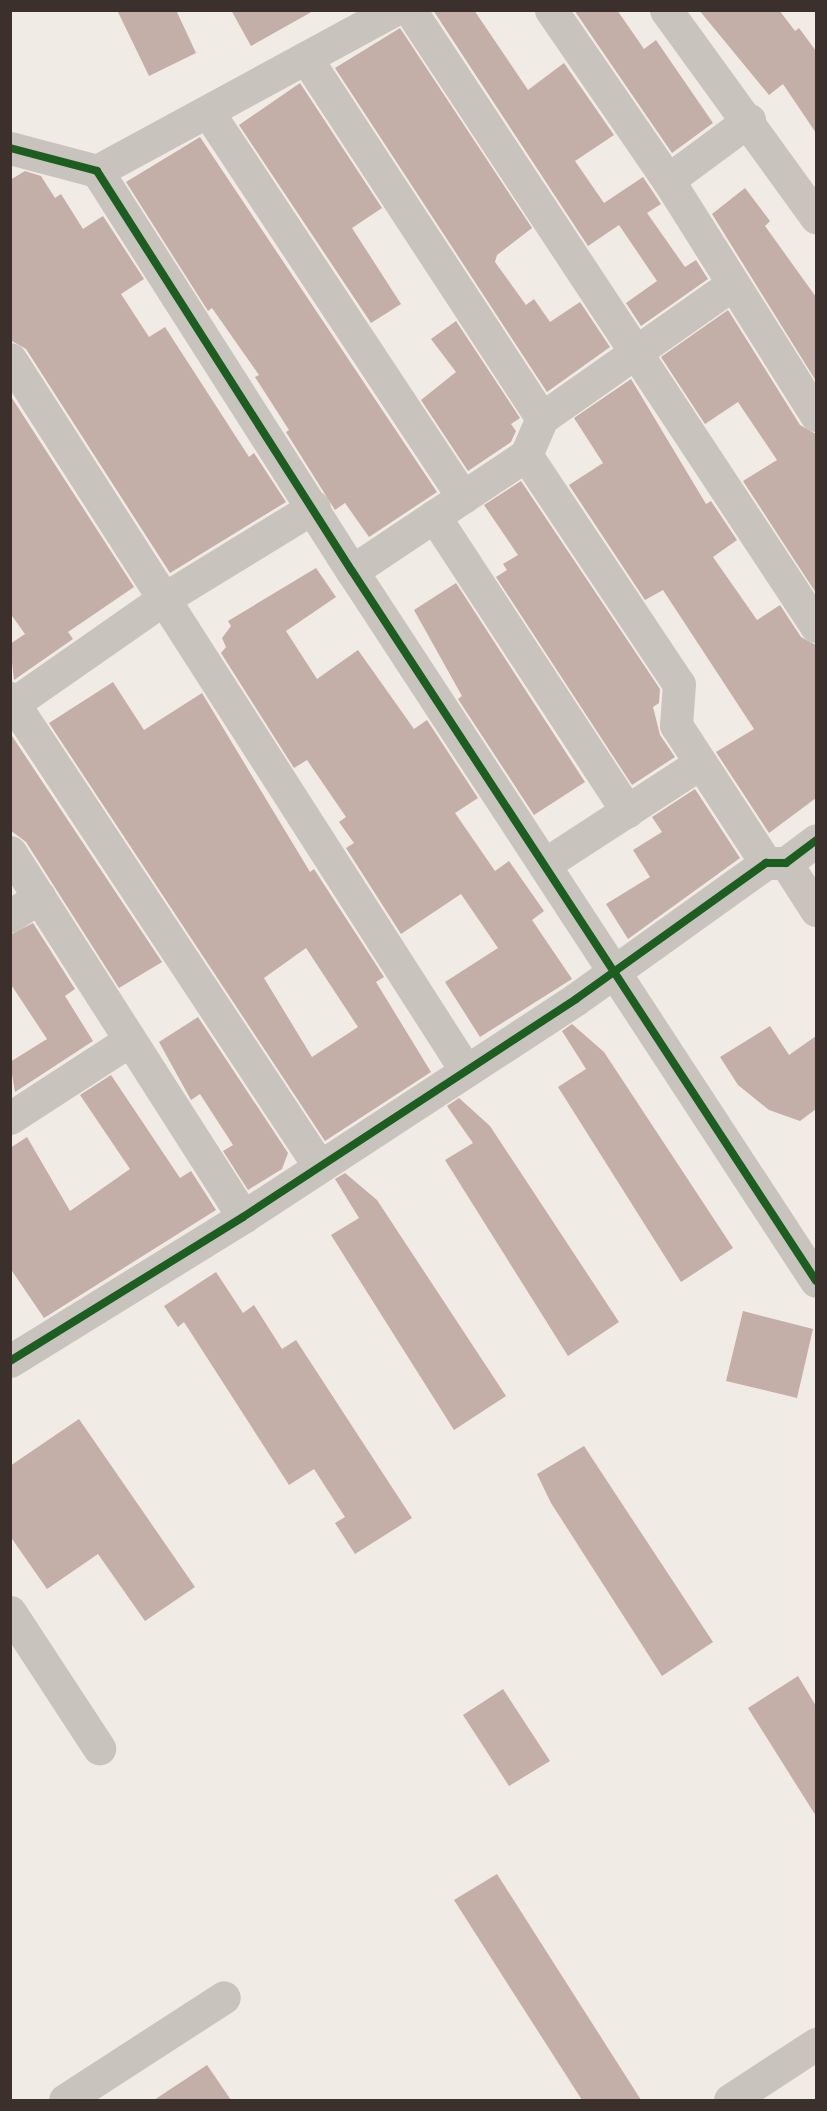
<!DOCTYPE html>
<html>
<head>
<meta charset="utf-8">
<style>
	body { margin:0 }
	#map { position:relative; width:827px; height:2111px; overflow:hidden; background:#f0ebe5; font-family:"Nunito Sans",sans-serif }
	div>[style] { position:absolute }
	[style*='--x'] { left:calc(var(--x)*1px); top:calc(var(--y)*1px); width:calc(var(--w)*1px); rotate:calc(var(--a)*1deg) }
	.building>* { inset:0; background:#c3afa7 }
	.minor>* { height:33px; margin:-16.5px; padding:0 16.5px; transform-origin:16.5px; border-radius:16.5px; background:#c9c3be }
	.cycleway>* { height:8px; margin:-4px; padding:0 4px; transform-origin:4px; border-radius:4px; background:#1b5e20 }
	span { translate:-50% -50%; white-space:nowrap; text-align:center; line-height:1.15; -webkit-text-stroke:6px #fbf5ee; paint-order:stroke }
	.frame { position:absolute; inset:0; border:12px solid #3b302b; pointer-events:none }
</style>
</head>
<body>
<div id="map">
	<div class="building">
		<i style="clip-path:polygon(117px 10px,176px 10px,196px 53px,149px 76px)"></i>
		<i style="clip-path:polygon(231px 10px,315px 10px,251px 46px)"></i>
		<i style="clip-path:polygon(433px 10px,474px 10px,528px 90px,564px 63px,614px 135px,575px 161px,604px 203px,643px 177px,661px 204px,647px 213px,685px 267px,696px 260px,708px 279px,641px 326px,626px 303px,657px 281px,619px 225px,588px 246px)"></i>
		<i style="clip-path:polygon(574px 10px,617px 10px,644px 49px,656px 40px,713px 123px,672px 153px)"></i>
		<i style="clip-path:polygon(699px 10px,779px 10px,795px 31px,799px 28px,816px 51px,816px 133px,783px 84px,769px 95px)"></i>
		<i style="clip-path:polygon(400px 28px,532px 228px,497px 255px,495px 262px,526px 305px,534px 299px,550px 322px,580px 302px,610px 347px,547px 392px,335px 68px)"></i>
		<i style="clip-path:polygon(300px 83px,382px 208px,352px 228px,401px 304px,371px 323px,239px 125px)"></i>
		<i style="clip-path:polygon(200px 137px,437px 492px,369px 537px,345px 503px,335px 510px,286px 432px,289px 430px,255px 377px,259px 375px,212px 308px,208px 311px,126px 182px)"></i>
		<i style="clip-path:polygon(25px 171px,41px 176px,55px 198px,61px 194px,83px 229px,103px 216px,144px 279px,121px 294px,149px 337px,165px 327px,249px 457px,254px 453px,286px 502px,170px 573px,26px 349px,10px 340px,10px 180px)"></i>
		<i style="clip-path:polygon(745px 188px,770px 221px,765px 226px,816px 297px,816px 381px,712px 214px)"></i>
		<i style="clip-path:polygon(728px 310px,800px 425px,816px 434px,816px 593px,743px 481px,777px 460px,738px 402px,705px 424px,661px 357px)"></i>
		<i style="clip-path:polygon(456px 321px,520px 418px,511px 424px,516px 431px,511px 442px,468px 471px,421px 400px,456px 372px,431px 339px)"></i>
		<i style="clip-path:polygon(631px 379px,706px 504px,711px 501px,737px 540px,713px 557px,757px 620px,780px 605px,801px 637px,816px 645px,816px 798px,769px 833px,716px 752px,754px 729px,663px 590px,645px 600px,569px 485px,603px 463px,574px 418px)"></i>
		<i style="clip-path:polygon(10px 395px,134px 587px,68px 632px,73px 639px,14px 680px,10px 644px,25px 634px,10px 613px)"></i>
		<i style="clip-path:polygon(521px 481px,660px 689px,659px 703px,653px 707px,660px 735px,675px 757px,632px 785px,496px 577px,507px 570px,503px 564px,518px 555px,484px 505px)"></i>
		<i style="clip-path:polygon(316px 568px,336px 597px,286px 631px,317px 679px,358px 650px,414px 729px,427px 720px,478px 798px,455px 813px,495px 871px,509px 861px,544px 911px,532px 920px,572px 979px,480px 1037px,445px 982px,498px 948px,461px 894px,401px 934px,346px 848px,354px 843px,339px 822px,346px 817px,307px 760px,294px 768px,221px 653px,226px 647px,222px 638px,231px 626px,228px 621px)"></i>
		<i style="clip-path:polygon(456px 583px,585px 782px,534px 815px,458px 699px,462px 696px,414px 610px)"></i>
		<i style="clip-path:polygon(evenodd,113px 682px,144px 730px,202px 693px,310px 872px,314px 869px,384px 977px,376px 982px,431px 1072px,325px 1141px,49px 723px,113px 682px,306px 948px,358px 1027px,312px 1057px,264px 978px,306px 948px)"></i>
		<i style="clip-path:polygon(10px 733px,162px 962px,119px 988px,26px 842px,10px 830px)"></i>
		<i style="clip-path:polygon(695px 789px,740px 858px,628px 939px,606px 904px,650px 877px,633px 850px,662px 832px,652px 817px)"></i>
		<i style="clip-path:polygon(33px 923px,75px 989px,65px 996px,93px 1041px,15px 1092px,10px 1062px,47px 1039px,10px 983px,10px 935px)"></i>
		<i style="clip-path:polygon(198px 1017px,288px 1153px,282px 1169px,248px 1190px,223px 1151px,233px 1145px,200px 1094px,191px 1100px,159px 1042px)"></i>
		<i style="clip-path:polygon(572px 1024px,604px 1052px,733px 1248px,681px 1282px,558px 1087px,586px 1069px,562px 1031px)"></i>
		<i style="clip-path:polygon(770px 1026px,789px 1055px,816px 1036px,816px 1109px,800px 1121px,769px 1110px,738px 1085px,720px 1057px)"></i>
		<i style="clip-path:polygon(111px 1075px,180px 1178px,191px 1171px,216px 1210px,44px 1318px,10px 1268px,10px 1148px,27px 1137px,70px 1211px,130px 1169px,80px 1095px)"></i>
		<i style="clip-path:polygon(459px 1098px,490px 1126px,619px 1322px,568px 1356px,445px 1160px,473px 1143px,447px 1106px)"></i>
		<i style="clip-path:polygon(345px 1173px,377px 1200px,506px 1396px,454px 1430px,331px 1235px,359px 1218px,335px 1179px)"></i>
		<i style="clip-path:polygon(216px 1272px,243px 1313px,254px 1305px,282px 1349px,296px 1340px,412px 1518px,355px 1554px,335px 1523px,345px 1517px,314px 1469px,289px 1485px,184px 1322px,178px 1327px,164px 1306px)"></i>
		<i style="clip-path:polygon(743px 1311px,813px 1329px,797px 1398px,726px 1381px)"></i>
		<i style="clip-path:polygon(79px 1419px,195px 1587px,145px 1621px,98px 1554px,47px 1589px,10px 1536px,10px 1466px)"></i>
		<i style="clip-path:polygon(584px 1446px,713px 1642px,662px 1676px,551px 1503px,537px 1474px)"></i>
		<i style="clip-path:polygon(798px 1676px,816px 1706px,816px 1816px,748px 1708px)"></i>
		<i style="clip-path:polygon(503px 1689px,550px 1761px,509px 1786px,463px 1715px)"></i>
		<i style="clip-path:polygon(497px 1874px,641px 2100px,582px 2100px,454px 1900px)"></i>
		<i style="clip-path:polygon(207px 2065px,231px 2100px,154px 2100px)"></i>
	</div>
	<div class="minor">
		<i style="--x:410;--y:10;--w:738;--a:56.61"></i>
		<i style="--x:551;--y:10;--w:206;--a:55.5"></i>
		<i style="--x:668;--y:180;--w:278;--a:57.8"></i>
		<i style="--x:666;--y:10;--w:256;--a:54.1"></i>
		<i style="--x:306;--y:58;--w:430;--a:56.8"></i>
		<i style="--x:208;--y:112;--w:462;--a:56.5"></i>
		<i style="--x:10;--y:148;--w:90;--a:14.8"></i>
		<i style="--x:97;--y:171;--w:474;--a:57.5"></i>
		<i style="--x:352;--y:571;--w:848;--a:56.83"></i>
		<i style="--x:97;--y:171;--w:338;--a:-28.5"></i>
		<i style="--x:668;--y:180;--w:101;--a:-36.5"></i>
		<i style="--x:10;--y:359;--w:843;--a:57.35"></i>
		<i style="--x:526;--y:455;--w:275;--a:56.3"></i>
		<i style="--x:679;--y:684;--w:41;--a:94.2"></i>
		<i style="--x:676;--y:725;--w:165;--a:56.9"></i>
		<i style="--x:434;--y:516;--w:353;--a:56.8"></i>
		<i style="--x:352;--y:571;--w:209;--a:-33.7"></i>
		<i style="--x:526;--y:455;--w:40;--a:-66.6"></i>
		<i style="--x:542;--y:418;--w:233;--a:-35.1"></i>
		<i style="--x:10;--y:698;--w:561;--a:56.56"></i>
		<i style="--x:10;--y:706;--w:185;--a:-34.9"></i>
		<i style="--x:162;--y:600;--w:178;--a:-31.5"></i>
		<i style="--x:10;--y:852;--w:433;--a:57.4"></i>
		<i style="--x:786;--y:863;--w:56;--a:57.4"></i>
		<i style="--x:545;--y:864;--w:184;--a:-33"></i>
		<i style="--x:10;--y:916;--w:35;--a:-33"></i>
		<i style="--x:10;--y:1118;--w:143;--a:-33"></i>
		<i style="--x:10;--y:1361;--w:274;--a:-31.7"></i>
		<i style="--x:243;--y:1217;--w:398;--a:-33.2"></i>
		<i style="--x:576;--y:999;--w:234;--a:-35.6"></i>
		<i style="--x:766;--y:863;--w:20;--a:0"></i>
		<i style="--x:786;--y:863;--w:38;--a:-37"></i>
		<i style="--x:10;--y:1612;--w:163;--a:56.8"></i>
		<i style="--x:65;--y:2100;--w:189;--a:-32.9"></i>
		<i style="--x:730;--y:2100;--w:103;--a:-33.1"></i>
	</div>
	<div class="cycleway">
		<i style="--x:10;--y:148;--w:90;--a:14.8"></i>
		<i style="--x:97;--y:171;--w:474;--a:57.5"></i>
		<i style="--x:352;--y:571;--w:848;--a:56.83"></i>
		<i style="--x:10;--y:1361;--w:274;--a:-31.7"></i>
		<i style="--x:243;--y:1217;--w:398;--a:-33.2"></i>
		<i style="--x:576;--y:999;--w:234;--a:-35.6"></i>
		<i style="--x:766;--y:863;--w:20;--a:0"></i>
		<i style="--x:786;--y:863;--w:38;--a:-37"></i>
	</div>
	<div class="frame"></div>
</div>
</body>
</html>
